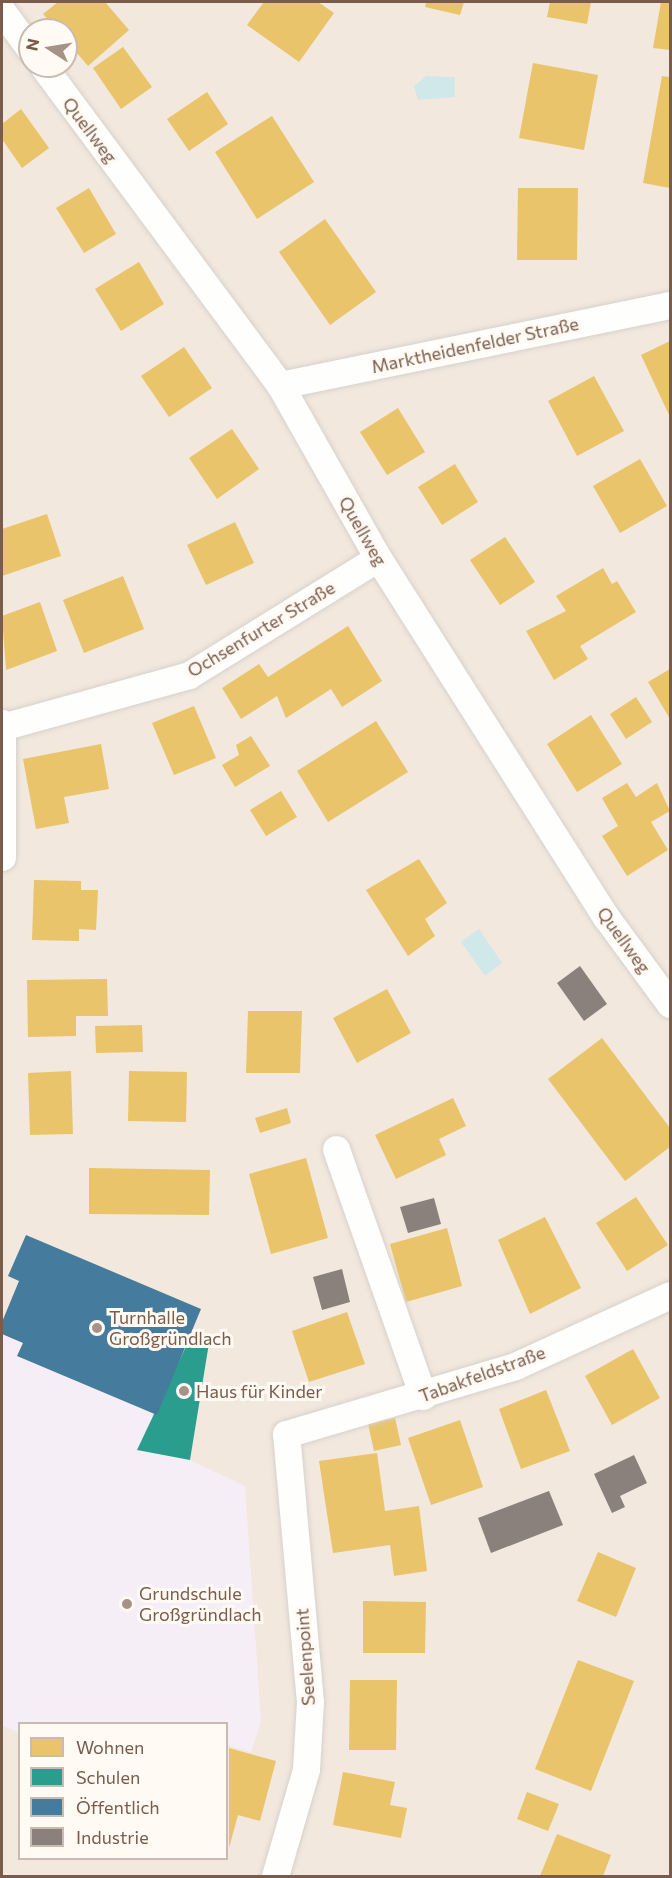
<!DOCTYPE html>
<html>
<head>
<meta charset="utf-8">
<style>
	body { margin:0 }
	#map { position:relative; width:672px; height:1878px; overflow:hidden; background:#f9f5f0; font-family:Commissioner,sans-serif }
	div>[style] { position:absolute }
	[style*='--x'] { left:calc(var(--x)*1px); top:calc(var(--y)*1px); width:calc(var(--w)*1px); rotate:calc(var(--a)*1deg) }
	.residential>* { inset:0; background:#f2e8de }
	.education>* { inset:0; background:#f6eef6 }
	.water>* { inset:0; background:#d0e8ea }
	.homes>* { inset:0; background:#e9c46a }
	.schools>* { inset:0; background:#2a9d8f }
	.public>* { inset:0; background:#457b9d }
	.industry>* { inset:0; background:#8a817c }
	.roads { filter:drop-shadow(0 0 2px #d7d1cb) drop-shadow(0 0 2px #d7d1cb) }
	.street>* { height:27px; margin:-13.5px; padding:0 13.5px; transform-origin:13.5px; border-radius:13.5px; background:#fefefd }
	.dots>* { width:16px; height:16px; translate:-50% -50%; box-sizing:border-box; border:3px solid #fffaf3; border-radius:50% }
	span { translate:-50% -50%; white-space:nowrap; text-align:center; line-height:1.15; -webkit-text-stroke:6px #fffaf3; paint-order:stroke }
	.street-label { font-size:18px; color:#7a5c4d }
	.poi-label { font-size:18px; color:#7a5c4d }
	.left { translate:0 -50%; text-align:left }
	.frame { position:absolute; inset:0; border:3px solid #7a5c4d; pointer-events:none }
	.legend { position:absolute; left:18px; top:1722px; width:210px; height:138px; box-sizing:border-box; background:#fffaf3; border:2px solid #cabbb1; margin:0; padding:8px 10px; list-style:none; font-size:18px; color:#7a5c4d }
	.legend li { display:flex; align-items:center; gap:12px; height:30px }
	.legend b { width:30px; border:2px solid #cabbb1 }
	.north { position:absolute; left:18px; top:18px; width:60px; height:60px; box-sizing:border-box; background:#fffaf3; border:2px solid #cabbb1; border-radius:50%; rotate:282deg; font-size:16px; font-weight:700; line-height:24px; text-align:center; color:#7a5c4d }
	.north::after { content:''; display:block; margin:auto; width:21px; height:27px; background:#a69286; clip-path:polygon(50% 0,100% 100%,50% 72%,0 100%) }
</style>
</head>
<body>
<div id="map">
	<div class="residential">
		<i style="clip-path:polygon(evenodd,2px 2px,670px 2px,670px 1876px,2px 1876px,2px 2px,30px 30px,66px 30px,66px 66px,30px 66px,30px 30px,2px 2px,20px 1724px,226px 1724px,226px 1858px,20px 1858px,20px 1724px)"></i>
	</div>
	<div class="education">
		<i style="clip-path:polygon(2px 1334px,23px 1343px,17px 1355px,157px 1415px,138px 1450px,190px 1460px,245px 1486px,261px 1721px,251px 1752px,227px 1745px,226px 1724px,20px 1724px,19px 1733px,2px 1725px)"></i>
	</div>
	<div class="water">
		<i style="clip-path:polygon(426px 76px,455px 77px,455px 97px,418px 100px,414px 86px)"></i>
		<i style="clip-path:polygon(479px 929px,502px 963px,485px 976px,461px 942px)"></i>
	</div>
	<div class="homes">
		<i style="clip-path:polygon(58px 2px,105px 2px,129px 30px,88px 66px,66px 40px,66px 30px,57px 30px,43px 14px)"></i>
		<i style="clip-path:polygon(264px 2px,318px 2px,334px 13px,299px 62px,247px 25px)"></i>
		<i style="clip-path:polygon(426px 2px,464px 2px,460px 15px,425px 7px)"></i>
		<i style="clip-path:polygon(550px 2px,591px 2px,587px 24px,547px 17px)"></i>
		<i style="clip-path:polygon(661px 2px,670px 2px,670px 50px,653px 48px)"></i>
		<i style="clip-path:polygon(123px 47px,152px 87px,121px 109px,93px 68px)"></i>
		<i style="clip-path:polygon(533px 63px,598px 75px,584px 150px,519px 138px)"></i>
		<i style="clip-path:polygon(662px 76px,670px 77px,670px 188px,643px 183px)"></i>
		<i style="clip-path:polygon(207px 92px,228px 124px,189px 151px,167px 119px)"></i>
		<i style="clip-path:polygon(21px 109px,49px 148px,22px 168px,2px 139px,2px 124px)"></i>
		<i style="clip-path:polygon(272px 116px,314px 182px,257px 219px,215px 152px)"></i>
		<i style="clip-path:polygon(89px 188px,116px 234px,84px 253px,56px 208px)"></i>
		<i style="clip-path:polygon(518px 188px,578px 188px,577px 260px,517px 260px)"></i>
		<i style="clip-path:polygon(325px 219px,376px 292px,330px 325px,279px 252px)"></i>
		<i style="clip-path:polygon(139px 262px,164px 304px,121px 331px,95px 289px)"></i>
		<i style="clip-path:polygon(670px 341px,670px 417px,641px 355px)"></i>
		<i style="clip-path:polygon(184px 347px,212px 388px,169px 417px,141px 376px)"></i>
		<i style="clip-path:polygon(594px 376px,624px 431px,577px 456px,548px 401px)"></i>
		<i style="clip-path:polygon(398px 408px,425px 452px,387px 475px,360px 432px)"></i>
		<i style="clip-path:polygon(232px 429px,259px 469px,217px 499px,189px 458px)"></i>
		<i style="clip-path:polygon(640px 459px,667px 506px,620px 533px,593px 486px)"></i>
		<i style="clip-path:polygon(455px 464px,478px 502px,442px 525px,418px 487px)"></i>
		<i style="clip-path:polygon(47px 514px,61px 556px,2px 576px,2px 529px)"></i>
		<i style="clip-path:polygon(235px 522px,254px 563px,206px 585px,187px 545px)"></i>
		<i style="clip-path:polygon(505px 537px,535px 582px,500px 605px,470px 560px)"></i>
		<i style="clip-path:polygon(603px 568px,612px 584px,617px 581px,636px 612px,580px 646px,588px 659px,554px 680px,526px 631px,566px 611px,556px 596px)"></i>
		<i style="clip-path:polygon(123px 576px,144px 629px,84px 653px,63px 600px)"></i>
		<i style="clip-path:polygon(40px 602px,57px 651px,6px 670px,2px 616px)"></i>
		<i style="clip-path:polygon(348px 626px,382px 681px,342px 707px,331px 689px,286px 718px,277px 696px,241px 719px,222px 688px,259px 664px,268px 677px)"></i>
		<i style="clip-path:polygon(670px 669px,670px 719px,648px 682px)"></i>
		<i style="clip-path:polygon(636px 697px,652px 722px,626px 739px,610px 714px)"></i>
		<i style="clip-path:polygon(194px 706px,216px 758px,174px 775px,152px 723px)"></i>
		<i style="clip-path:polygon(591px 715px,622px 764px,577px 792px,547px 744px)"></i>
		<i style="clip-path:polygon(376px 721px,408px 772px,328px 822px,297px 771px)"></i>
		<i style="clip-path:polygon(251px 736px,270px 766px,235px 787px,222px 765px,239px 755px,236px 745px)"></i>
		<i style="clip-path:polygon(101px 744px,109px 789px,64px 797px,69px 823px,36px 829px,23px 759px)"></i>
		<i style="clip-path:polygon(627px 783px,636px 797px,657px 783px,670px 811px,651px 822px,668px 850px,627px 876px,602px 836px,618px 826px,602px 798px)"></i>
		<i style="clip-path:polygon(281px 791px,297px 817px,266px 836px,250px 810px)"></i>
		<i style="clip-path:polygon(419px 859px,447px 903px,425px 919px,435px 936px,408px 956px,366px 890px)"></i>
		<i style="clip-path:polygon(34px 880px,81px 881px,81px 890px,98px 890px,96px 930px,79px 929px,79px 941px,32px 940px)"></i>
		<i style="clip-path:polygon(107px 979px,108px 1016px,76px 1016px,76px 1036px,28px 1037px,27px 980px)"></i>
		<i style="clip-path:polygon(387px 989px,411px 1033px,357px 1063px,333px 1018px)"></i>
		<i style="clip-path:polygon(248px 1011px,302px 1011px,300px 1073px,246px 1073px)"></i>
		<i style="clip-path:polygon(142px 1025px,143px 1052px,96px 1053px,95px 1026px)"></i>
		<i style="clip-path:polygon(602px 1038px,670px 1128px,670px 1147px,625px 1181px,548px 1079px)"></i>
		<i style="clip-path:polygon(71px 1071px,73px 1134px,30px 1135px,28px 1073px)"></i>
		<i style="clip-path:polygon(129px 1071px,187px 1072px,186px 1122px,128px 1121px)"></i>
		<i style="clip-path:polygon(453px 1098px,466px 1126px,439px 1139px,446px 1155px,396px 1179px,375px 1135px)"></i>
		<i style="clip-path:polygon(287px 1108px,291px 1123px,260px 1133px,255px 1118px)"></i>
		<i style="clip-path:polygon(306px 1158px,328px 1238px,271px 1254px,249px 1174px)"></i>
		<i style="clip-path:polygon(89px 1168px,210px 1170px,209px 1215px,89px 1214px)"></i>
		<i style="clip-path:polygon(636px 1197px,668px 1245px,627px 1271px,596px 1223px)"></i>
		<i style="clip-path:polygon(545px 1217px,581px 1288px,530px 1314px,498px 1240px)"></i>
		<i style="clip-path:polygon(447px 1228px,462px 1286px,406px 1302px,390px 1244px)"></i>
		<i style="clip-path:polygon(347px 1312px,365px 1364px,309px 1382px,292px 1331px)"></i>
		<i style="clip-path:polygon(633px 1349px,660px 1398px,612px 1425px,585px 1376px)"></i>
		<i style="clip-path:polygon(546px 1390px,570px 1451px,521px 1469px,499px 1409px)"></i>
		<i style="clip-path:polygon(395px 1418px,401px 1445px,374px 1451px,368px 1424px)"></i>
		<i style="clip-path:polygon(460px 1420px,483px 1487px,431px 1505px,408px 1438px)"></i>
		<i style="clip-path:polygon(377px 1453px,385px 1511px,419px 1506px,427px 1571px,394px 1576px,390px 1545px,333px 1553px,319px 1461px)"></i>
		<i style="clip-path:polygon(598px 1552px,636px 1568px,616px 1617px,577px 1601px)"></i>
		<i style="clip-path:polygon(363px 1601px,426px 1602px,425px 1653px,363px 1653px)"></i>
		<i style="clip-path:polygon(578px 1660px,634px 1681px,591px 1791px,535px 1769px)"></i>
		<i style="clip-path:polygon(350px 1680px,397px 1680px,396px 1750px,349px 1750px)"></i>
		<i style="clip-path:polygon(229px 1748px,276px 1761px,260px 1821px,238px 1815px,229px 1848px)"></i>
		<i style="clip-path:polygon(343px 1772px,395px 1782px,390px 1805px,407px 1808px,401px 1838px,333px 1825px)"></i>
		<i style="clip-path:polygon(527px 1792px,559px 1804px,548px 1831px,517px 1819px)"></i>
		<i style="clip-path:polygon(557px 1834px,611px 1855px,603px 1876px,540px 1876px)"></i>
	</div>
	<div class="schools">
		<i style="clip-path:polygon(190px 1338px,209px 1343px,190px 1460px,137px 1450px)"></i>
	</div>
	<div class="public">
		<i style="clip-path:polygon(26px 1235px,201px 1309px,157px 1415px,17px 1356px,23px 1343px,2px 1334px,2px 1322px,19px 1281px,8px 1276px)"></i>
	</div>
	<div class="industry">
		<i style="clip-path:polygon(580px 966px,607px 1004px,584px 1021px,557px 983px)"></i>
		<i style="clip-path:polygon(434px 1198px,441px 1224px,408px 1233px,400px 1207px)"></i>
		<i style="clip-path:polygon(342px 1269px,350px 1302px,322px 1310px,313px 1277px)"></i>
		<i style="clip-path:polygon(634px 1455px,647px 1483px,620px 1496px,625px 1507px,612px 1513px,594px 1474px)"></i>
		<i style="clip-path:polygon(549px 1491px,563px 1525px,491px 1553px,478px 1518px)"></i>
	</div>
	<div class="roads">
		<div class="street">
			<i style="--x:2;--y:11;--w:47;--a:53.6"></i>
			<i style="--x:43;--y:66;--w:397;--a:53.4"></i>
			<i style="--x:280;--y:385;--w:199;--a:60.5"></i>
			<i style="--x:378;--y:558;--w:425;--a:57.6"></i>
			<i style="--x:606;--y:917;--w:108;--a:53.7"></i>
			<i style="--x:280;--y:385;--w:398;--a:-11.6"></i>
			<i style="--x:2;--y:723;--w:134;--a:90"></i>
			<i style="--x:2;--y:727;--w:194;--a:-15.5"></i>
			<i style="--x:189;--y:675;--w:222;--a:-31.8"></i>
			<i style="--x:336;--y:1149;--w:262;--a:70.6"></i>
			<i style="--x:275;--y:1876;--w:111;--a:-73.8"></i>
			<i style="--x:306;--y:1769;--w:67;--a:-86.6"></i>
			<i style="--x:310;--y:1702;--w:269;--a:-95.1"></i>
			<i style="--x:286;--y:1434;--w:239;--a:-16.5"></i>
			<i style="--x:515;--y:1366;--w:170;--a:-24.6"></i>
		</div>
	</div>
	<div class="dots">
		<i style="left:97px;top:1328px;background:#a69286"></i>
		<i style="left:184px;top:1391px;background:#a69286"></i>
		<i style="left:127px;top:1604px;background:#a69286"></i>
	</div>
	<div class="street-label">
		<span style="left:90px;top:130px;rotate:53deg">Quellweg</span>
		<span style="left:475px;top:345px;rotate:-12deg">Marktheidenfelder Straße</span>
		<span style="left:363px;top:531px;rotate:60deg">Quellweg</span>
		<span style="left:261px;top:629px;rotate:-31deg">Ochsenfurter Straße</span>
		<span style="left:624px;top:940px;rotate:54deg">Quellweg</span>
		<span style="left:482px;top:1374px;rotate:-20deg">Tabakfeldstraße</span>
		<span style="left:305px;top:1657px;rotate:-94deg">Seelenpoint</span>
	</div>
	<div class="poi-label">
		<span class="left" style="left:109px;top:1328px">Turnhalle<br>Großgründlach</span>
		<span class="left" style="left:196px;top:1391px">Haus für Kinder</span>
		<span class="left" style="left:139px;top:1604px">Grundschule<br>Großgründlach</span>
	</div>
	<div class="frame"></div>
	<ul class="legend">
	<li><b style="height:16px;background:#e9c46a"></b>Wohnen</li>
	<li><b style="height:16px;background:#2a9d8f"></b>Schulen</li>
	<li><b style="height:16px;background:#457b9d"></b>Öffentlich</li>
	<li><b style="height:16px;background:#8a817c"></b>Industrie</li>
	</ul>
	<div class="north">N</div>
</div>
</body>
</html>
